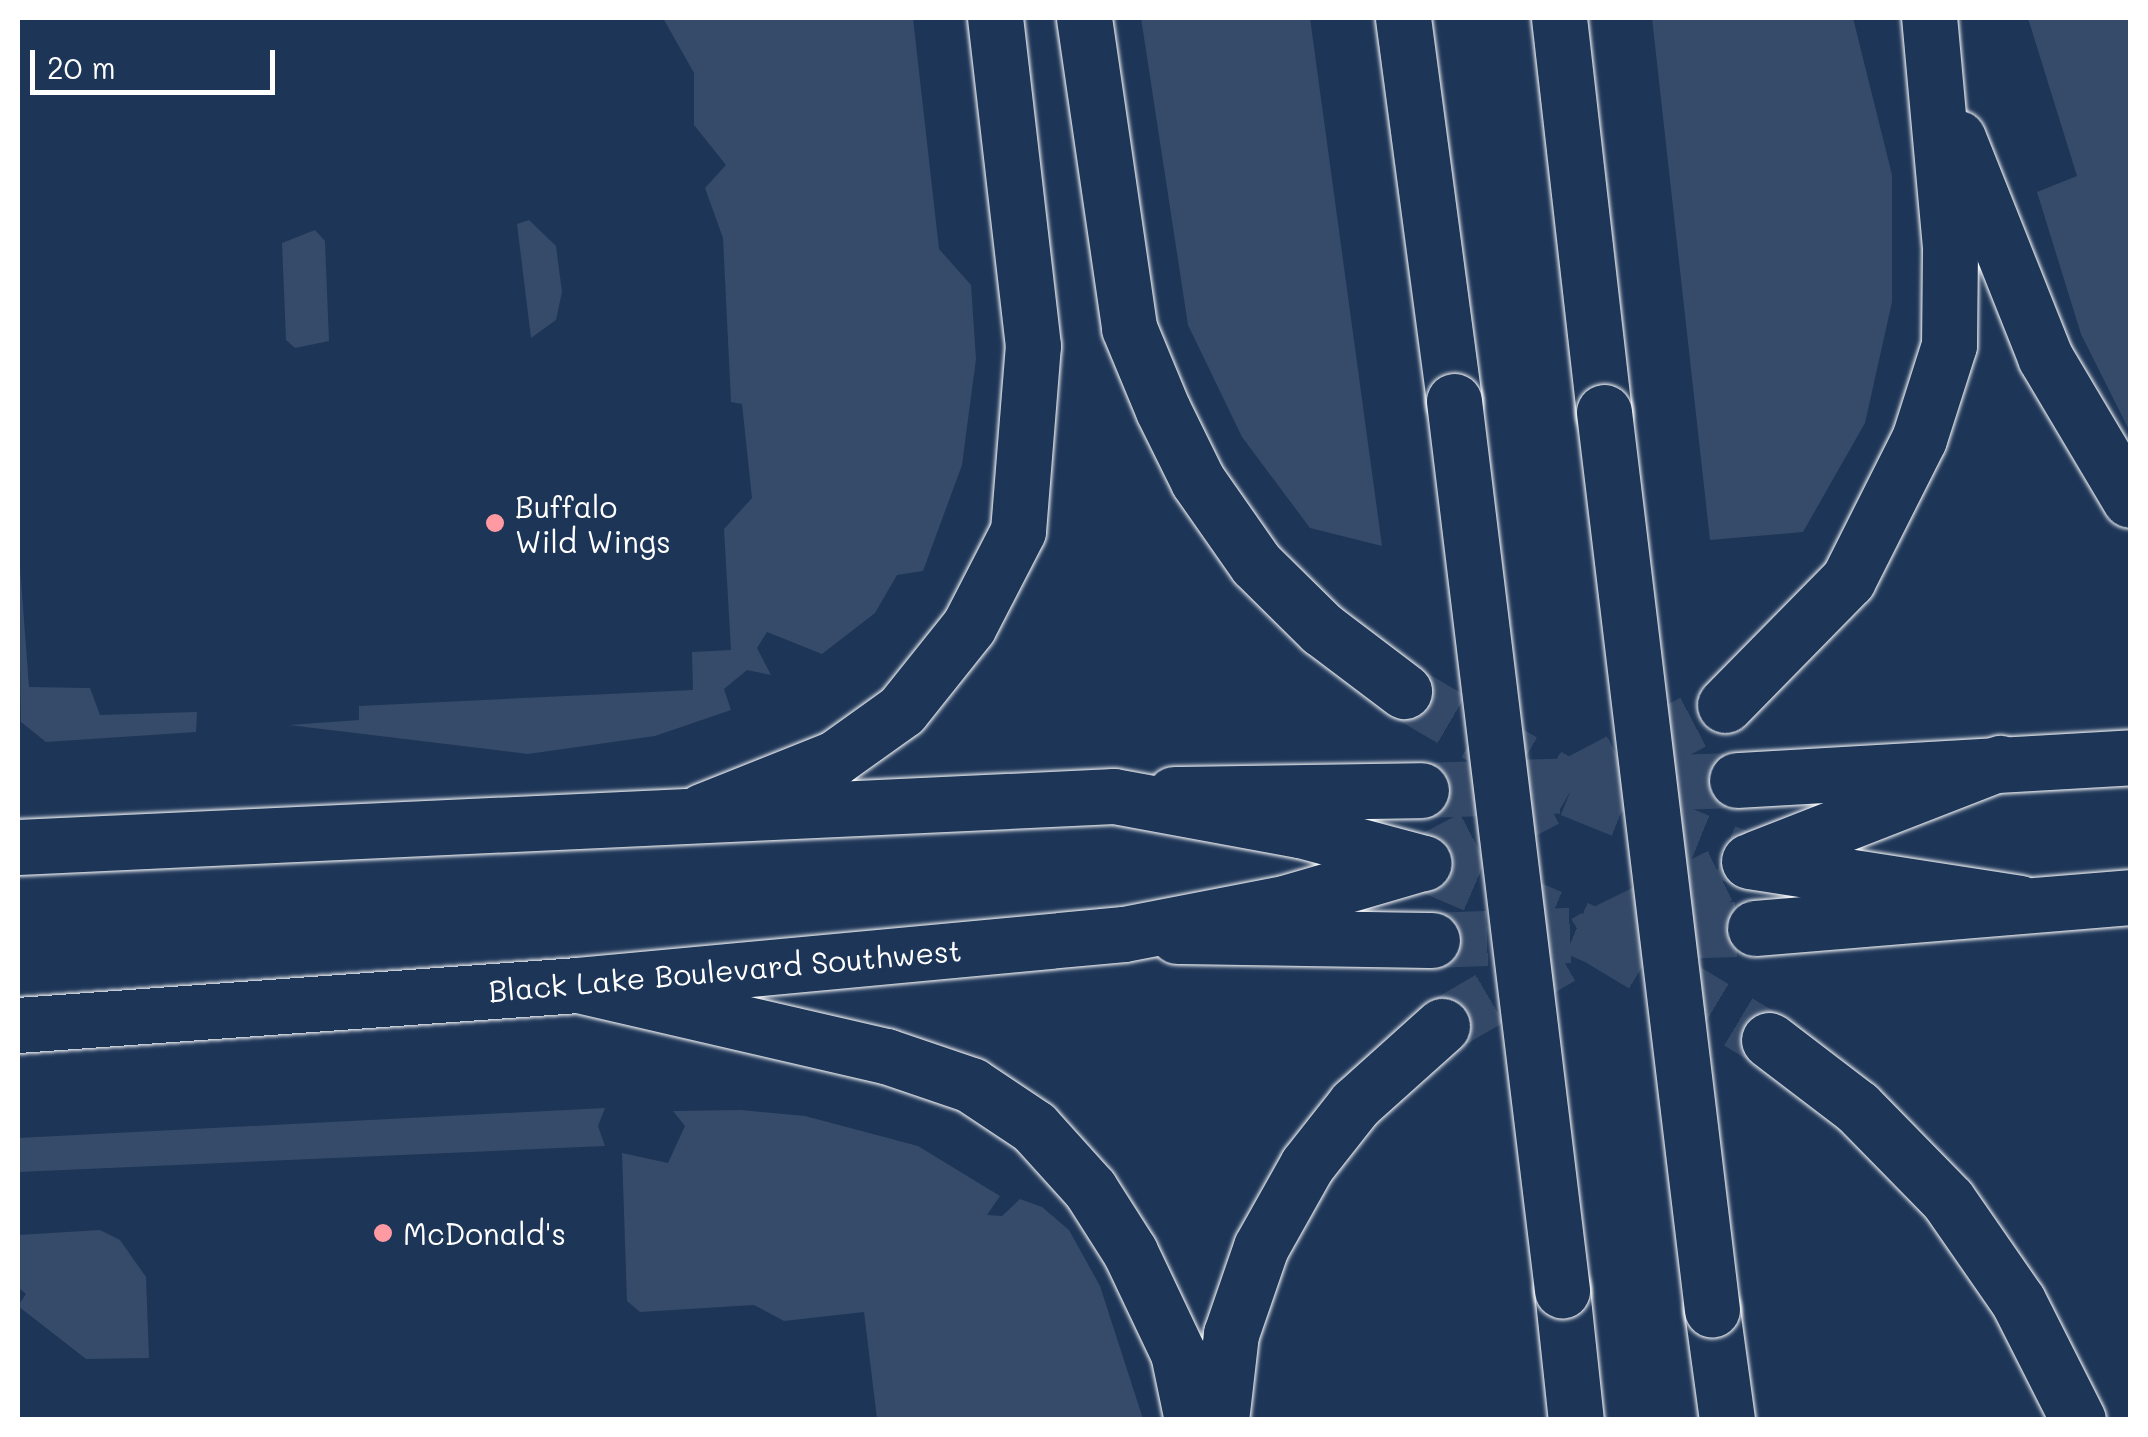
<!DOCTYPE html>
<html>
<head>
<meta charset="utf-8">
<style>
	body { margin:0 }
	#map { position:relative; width:2148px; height:1437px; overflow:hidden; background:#1d3557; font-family:Mali,sans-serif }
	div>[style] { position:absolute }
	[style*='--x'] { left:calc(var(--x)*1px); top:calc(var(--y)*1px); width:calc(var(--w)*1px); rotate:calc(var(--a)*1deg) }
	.green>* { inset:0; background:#364b69 }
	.minor-tunnel>* { height:55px; margin-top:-27.5px; transform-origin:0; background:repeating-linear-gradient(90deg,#344968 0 55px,transparent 0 83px) }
	.highway-tunnel>* { height:55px; margin-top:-27.5px; transform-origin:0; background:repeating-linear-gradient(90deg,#344968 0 55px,transparent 0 83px) }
	.roads { filter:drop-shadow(0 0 2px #fff) drop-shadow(0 0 2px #fff) }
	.minor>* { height:55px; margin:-27.5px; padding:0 27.5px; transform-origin:27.5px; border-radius:27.5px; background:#1d3557 }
	.major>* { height:55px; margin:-27.5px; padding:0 27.5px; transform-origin:27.5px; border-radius:27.5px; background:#1d3557 }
	.highway>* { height:55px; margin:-27.5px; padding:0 27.5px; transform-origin:27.5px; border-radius:27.5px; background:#1d3557 }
	.bridges { filter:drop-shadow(0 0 2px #fff) drop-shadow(0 0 2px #fff) }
	.highway-bridge>* { height:55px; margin:-27.5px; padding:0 27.5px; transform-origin:27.5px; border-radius:27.5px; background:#1d3557 }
	.dots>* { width:28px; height:28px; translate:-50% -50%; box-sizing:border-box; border:5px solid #1d3557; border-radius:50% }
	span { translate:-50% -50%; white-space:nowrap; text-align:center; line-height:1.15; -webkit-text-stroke:10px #1d3557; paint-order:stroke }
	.poi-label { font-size:30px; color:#fff }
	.left { translate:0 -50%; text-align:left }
	.street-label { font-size:30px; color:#fff }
	.frame { position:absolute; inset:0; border:20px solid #fff; pointer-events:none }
	.scale { position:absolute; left:30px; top:50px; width:245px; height:45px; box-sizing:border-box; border:5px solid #fff; border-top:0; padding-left:12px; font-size:30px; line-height:35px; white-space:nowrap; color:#fff; -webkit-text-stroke:8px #1d3557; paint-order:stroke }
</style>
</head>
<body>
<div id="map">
	<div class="green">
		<i style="clip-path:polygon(663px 18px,913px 18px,939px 249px,971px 285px,976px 359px,962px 465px,923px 571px,897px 575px,875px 613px,822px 654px,767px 632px,757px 648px,771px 675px,747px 670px,724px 689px,731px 710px,655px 736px,528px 754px,289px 725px,359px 720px,359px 706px,693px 690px,692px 652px,731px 650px,724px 529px,752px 498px,742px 404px,731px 402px,723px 238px,705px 188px,726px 165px,694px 125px,694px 73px)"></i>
		<i style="clip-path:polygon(1141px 18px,1310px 18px,1382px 546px,1310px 528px,1242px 437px,1188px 325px)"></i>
		<i style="clip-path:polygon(1652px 18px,1853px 18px,1892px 175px,1892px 302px,1865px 423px,1803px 532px,1710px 540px)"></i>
		<i style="clip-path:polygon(2028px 18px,2130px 18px,2130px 432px,2081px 334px,2037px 192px,2077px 176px)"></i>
		<i style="clip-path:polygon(529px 220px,556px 246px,562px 292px,556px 320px,531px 338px,517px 224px)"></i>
		<i style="clip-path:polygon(315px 230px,325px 241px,329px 341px,295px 348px,286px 340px,282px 243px)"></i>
		<i style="clip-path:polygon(18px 539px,29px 687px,90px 688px,100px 715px,197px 712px,196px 732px,46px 742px,21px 722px)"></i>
		<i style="clip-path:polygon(605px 1108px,598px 1126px,605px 1146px,18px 1172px,18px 1138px)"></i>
		<i style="clip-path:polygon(741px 1110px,805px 1116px,918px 1146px,1000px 1196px,987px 1215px,1002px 1216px,1020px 1199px,1042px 1207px,1069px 1230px,1100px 1286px,1143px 1419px,877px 1419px,864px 1312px,784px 1321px,754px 1305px,640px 1312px,627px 1301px,622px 1153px,668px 1163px,685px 1126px,673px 1111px)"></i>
		<i style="clip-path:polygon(100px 1230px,120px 1240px,146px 1277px,149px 1358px,86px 1359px,18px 1306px,26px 1294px,18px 1287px,18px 1235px)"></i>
	</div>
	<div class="minor-tunnel">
		<i style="--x:1421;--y:790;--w:316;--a:-1.8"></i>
		<i style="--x:1432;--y:940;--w:323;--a:-2.1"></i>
	</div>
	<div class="highway-tunnel">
		<i style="--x:1404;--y:691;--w:194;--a:30.4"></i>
		<i style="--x:1571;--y:789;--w:192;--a:22"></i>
		<i style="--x:1424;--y:863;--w:187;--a:23"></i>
		<i style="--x:1596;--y:936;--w:202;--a:31"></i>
		<i style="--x:1424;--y:863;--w:340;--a:-27.7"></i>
		<i style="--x:1442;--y:1026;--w:178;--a:-30.3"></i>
		<i style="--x:1596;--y:936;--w:170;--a:-26.1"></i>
	</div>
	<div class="roads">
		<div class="minor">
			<i style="--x:1737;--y:780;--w:394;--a:-3.3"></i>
			<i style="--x:1174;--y:794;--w:247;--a:-0.9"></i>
			<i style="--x:1755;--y:928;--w:376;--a:-4.7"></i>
			<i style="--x:1177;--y:936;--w:255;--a:0.9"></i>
		</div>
		<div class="major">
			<i style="--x:18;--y:847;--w:1097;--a:-2.66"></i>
			<i style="--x:18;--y:1025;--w:561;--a:-4.09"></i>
			<i style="--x:578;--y:985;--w:548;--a:-5.34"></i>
		</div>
		<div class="highway">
			<i style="--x:1084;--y:18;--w:313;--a:81.7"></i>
			<i style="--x:1129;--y:328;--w:89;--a:67.5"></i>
			<i style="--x:1163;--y:410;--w:79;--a:63.8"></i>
			<i style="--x:1198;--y:481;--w:101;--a:55.1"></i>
			<i style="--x:1256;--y:564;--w:93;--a:44.6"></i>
			<i style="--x:1322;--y:629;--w:103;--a:37.1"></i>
			<i style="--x:1403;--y:18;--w:386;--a:82.4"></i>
			<i style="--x:1559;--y:18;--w:397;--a:83.5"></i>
			<i style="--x:1958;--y:138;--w:236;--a:68.3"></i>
			<i style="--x:2045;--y:357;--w:166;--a:59.3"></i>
			<i style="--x:1725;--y:705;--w:175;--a:-45.5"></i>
			<i style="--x:1848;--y:580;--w:158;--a:-63.3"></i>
			<i style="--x:1919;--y:439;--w:99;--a:-72.3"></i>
			<i style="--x:1949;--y:345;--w:98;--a:-89.4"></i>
			<i style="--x:1950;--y:247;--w:230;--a:-95.2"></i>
			<i style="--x:1114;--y:796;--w:189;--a:10.4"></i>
			<i style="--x:1300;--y:830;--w:128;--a:14.9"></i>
			<i style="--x:702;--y:811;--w:143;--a:-21.7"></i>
			<i style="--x:835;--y:758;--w:82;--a:-35.6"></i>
			<i style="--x:902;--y:710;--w:107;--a:-51.4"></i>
			<i style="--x:969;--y:626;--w:107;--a:-62.7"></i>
			<i style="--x:1018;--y:531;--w:186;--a:-85.4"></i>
			<i style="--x:1033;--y:346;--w:330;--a:-96.6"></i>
			<i style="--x:1756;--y:858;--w:262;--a:-21.3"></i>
			<i style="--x:1749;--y:861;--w:273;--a:8.8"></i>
			<i style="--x:1124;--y:934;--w:167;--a:-11"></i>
			<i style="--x:1288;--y:902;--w:140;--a:-16.2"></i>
			<i style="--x:578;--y:985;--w:316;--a:13"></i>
			<i style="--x:886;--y:1056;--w:90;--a:18.8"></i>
			<i style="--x:971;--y:1085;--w:76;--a:33.7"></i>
			<i style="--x:1034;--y:1127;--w:84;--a:47.9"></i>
			<i style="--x:1090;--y:1189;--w:75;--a:57.6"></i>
			<i style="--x:1130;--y:1252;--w:112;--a:64.6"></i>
			<i style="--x:1178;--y:1353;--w:68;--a:78.2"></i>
			<i style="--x:1769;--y:1040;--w:111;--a:37.3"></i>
			<i style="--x:1857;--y:1107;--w:130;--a:45.6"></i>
			<i style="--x:1948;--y:1200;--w:123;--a:55.3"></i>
			<i style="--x:2018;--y:1301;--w:133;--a:63.2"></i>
			<i style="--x:1562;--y:1290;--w:131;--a:83.9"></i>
			<i style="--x:1712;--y:1310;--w:111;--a:82.2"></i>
			<i style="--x:1221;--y:1420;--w:87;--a:-83.4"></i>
			<i style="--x:1231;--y:1334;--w:92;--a:-71"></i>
			<i style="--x:1261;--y:1247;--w:94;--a:-60.7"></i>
			<i style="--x:1307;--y:1165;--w:78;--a:-51.8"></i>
			<i style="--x:1355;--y:1104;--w:117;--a:-41.9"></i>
		</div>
	</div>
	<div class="bridges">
		<div class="highway-bridge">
			<i style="--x:1454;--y:401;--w:896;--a:83.07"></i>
			<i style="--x:1604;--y:412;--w:904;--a:83.14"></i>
		</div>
	</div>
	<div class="dots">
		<i style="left:495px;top:523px;background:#ff9aa2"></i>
		<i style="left:383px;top:1233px;background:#ff9aa2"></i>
	</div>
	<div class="poi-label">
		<span class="left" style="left:515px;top:523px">Buffalo<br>Wild Wings</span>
		<span class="left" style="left:403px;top:1233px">McDonald's</span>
	</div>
	<div class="street-label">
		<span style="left:725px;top:970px;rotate:-5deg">Black Lake Boulevard Southwest</span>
	</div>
	<div class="frame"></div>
	<div class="scale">20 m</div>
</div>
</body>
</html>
